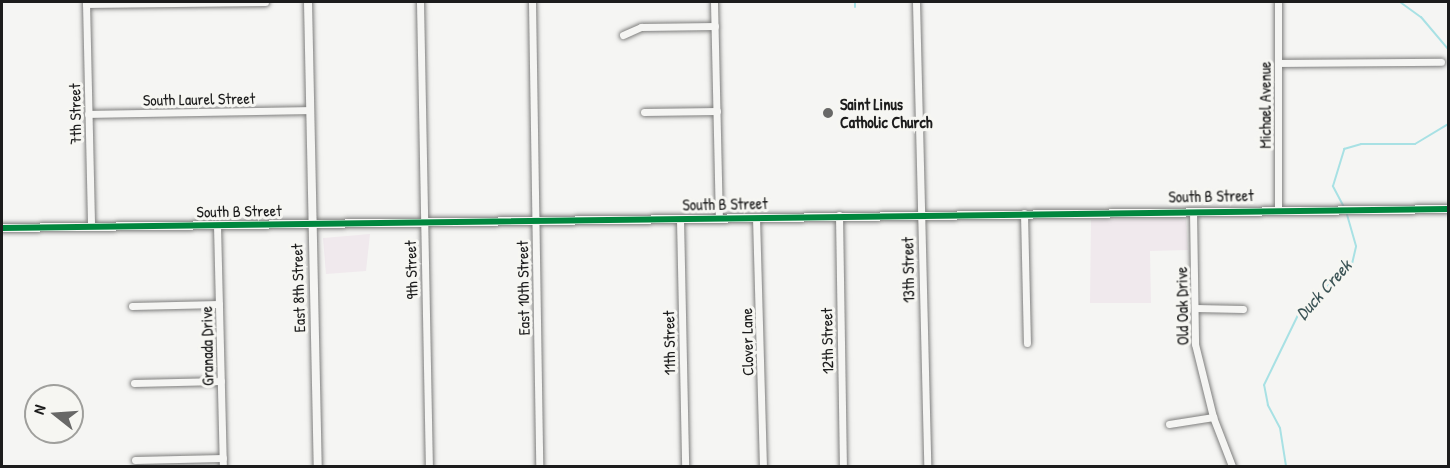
<!DOCTYPE html>
<html>
<head>
<meta charset="utf-8">
<style>
	body { margin:0 }
	#map { position:relative; width:1450px; height:468px; overflow:hidden; background:#f5f5f3; font-family:"Patrick Hand",sans-serif }
	div>[style] { position:absolute }
	[style*='--x'] { left:calc(var(--x)*1px); top:calc(var(--y)*1px); width:calc(var(--w)*1px); rotate:calc(var(--a)*1deg) }
	.built>* { inset:0; background:#f0e9ed }
	.stream>* { height:2px; margin:-1px; padding:0 1px; transform-origin:1px; border-radius:1px; background:#a8e1e4 }
	.roads { filter:drop-shadow(0 0 2px #7e7e7d) drop-shadow(0 0 2px #7e7e7d) }
	.minor>* { height:7px; margin:-3.5px; padding:0 3.5px; transform-origin:3.5px; border-radius:3.5px; background:#f5f5f3 }
	.tertiary>* { height:8px; margin:-4px; padding:0 4px; transform-origin:4px; border-radius:4px; background:#f5f5f3 }
	.cycleway>* { height:6px; margin:-3px; padding:0 3px; transform-origin:3px; border-radius:3px; background:#00873e }
	.dots>* { width:16px; height:16px; translate:-50% -50%; box-sizing:border-box; border:3px solid #f6f6f2; border-radius:50% }
	span { translate:-50% -50%; white-space:nowrap; text-align:center; line-height:1.15; -webkit-text-stroke:6px #f6f6f2; paint-order:stroke }
	.street-label { font-size:16px; color:#1c1c1c }
	.poi-label { font-size:16px; color:#1c1c1c; font-weight:700 }
	.left { translate:0 -50%; text-align:left }
	.water-label { font-size:18px; color:#3c5456; font-style:italic }
	.frame { position:absolute; inset:0; border:3px solid #1c1c1c; pointer-events:none }
	.north { position:absolute; left:24px; top:384px; width:60px; height:60px; box-sizing:border-box; background:#f6f6f2; border:2px solid #9f9f9c; border-radius:50%; rotate:287deg; font-size:16px; font-weight:700; line-height:24px; text-align:center; color:#1c1c1c }
	.north::after { content:''; display:block; margin:auto; width:21px; height:27px; background:#686867; clip-path:polygon(50% 0,100% 100%,50% 72%,0 100%) }
</style>
</head>
<body>
<div id="map">
	<div class="built">
		<i style="clip-path:polygon(1186px 218px,1188px 250px,1150px 251px,1151px 303px,1090px 303px,1091px 220px)"></i>
		<i style="clip-path:polygon(370px 234px,366px 271px,326px 274px,323px 238px)"></i>
	</div>
	<div class="stream">
		<i style="--x:1400;--y:2;--w:26;--a:36"></i>
		<i style="--x:1421;--y:17;--w:42;--a:49.8"></i>
		<i style="--x:855;--y:7;--w:5;--a:-90"></i>
		<i style="--x:1345;--y:209;--w:26;--a:-118"></i>
		<i style="--x:1333;--y:186;--w:39;--a:-73"></i>
		<i style="--x:1344;--y:149;--w:18;--a:-16"></i>
		<i style="--x:1361;--y:144;--w:54;--a:0"></i>
		<i style="--x:1415;--y:144;--w:39;--a:-31"></i>
		<i style="--x:1286;--y:466;--w:38;--a:-99"></i>
		<i style="--x:1280;--y:428;--w:26;--a:-118"></i>
		<i style="--x:1268;--y:405;--w:20;--a:-101"></i>
		<i style="--x:1264;--y:385;--w:82;--a:-64.1"></i>
		<i style="--x:1300;--y:311;--w:70;--a:-42.1"></i>
		<i style="--x:1352;--y:264;--w:18;--a:-77"></i>
		<i style="--x:1356;--y:246;--w:33;--a:-106"></i>
	</div>
	<div class="roads">
		<div class="minor">
			<i style="--x:86;--y:2;--w:225;--a:88.7"></i>
			<i style="--x:420;--y:2;--w:464;--a:88.9"></i>
			<i style="--x:532;--y:2;--w:464;--a:89.1"></i>
			<i style="--x:714;--y:2;--w:216;--a:88.7"></i>
			<i style="--x:916;--y:2;--w:464;--a:88.6"></i>
			<i style="--x:1278;--y:2;--w:207;--a:90"></i>
			<i style="--x:86;--y:4;--w:179;--a:-0.6"></i>
			<i style="--x:623;--y:35;--w:20;--a:-24"></i>
			<i style="--x:641;--y:27;--w:74;--a:-0.8"></i>
			<i style="--x:1278;--y:63;--w:163;--a:-0.4"></i>
			<i style="--x:644;--y:112;--w:73;--a:-0.8"></i>
			<i style="--x:88;--y:114;--w:222;--a:-1"></i>
			<i style="--x:1193;--y:211;--w:133;--a:89.1"></i>
			<i style="--x:1195;--y:344;--w:75;--a:76.1"></i>
			<i style="--x:1213;--y:417;--w:53;--a:68.8"></i>
			<i style="--x:1024;--y:213;--w:130;--a:88.7"></i>
			<i style="--x:839;--y:215;--w:251;--a:89.1"></i>
			<i style="--x:756;--y:217;--w:249;--a:88.4"></i>
			<i style="--x:680;--y:219;--w:247;--a:88.8"></i>
			<i style="--x:217;--y:225;--w:241;--a:88.6"></i>
			<i style="--x:132;--y:306;--w:87;--a:-1.3"></i>
			<i style="--x:1195;--y:308;--w:48;--a:1.2"></i>
			<i style="--x:134;--y:383;--w:87;--a:-1.3"></i>
			<i style="--x:1169;--y:424;--w:45;--a:-9"></i>
			<i style="--x:135;--y:460;--w:88;--a:-1.3"></i>
		</div>
		<div class="tertiary">
			<i style="--x:308;--y:2;--w:464;--a:88.8"></i>
			<i style="--x:2;--y:228;--w:1446;--a:-0.75"></i>
		</div>
	</div>
	<div class="cycleway">
		<i style="--x:2;--y:228;--w:1446;--a:-0.75"></i>
	</div>
	<div class="dots">
		<i style="left:828px;top:113px;background:#686867"></i>
	</div>
	<div class="street-label">
		<span style="left:199px;top:99px;rotate:-1deg">South Laurel Street</span>
		<span style="left:1265px;top:105px;rotate:-90deg">Michael Avenue</span>
		<span style="left:75px;top:114px;rotate:-91deg">7th Street</span>
		<span style="left:1211px;top:196px;rotate:-1deg">South B Street</span>
		<span style="left:725px;top:204px;rotate:-1deg">South B Street</span>
		<span style="left:239px;top:211px;rotate:-1deg">South B Street</span>
		<span style="left:411px;top:270px;rotate:-92deg">9th Street</span>
		<span style="left:908px;top:270px;rotate:-91deg">13th Street</span>
		<span style="left:298px;top:288px;rotate:-92deg">East 8th Street</span>
		<span style="left:523px;top:288px;rotate:-91deg">East 10th Street</span>
		<span style="left:1182px;top:306px;rotate:-91deg">Old Oak Drive</span>
		<span style="left:827px;top:341px;rotate:-91deg">12th Street</span>
		<span style="left:747px;top:342px;rotate:-91deg">Clover Lane</span>
		<span style="left:669px;top:343px;rotate:-91deg">11th Street</span>
		<span style="left:207px;top:346px;rotate:-91deg">Granada Drive</span>
	</div>
	<div class="poi-label">
		<span class="left" style="left:840px;top:113px">Saint Linus<br>Catholic Church</span>
	</div>
	<div class="water-label">
		<span style="left:1324px;top:290px;rotate:-48deg">Duck Creek</span>
	</div>
	<div class="frame"></div>
	<div class="north">N</div>
</div>
</body>
</html>
